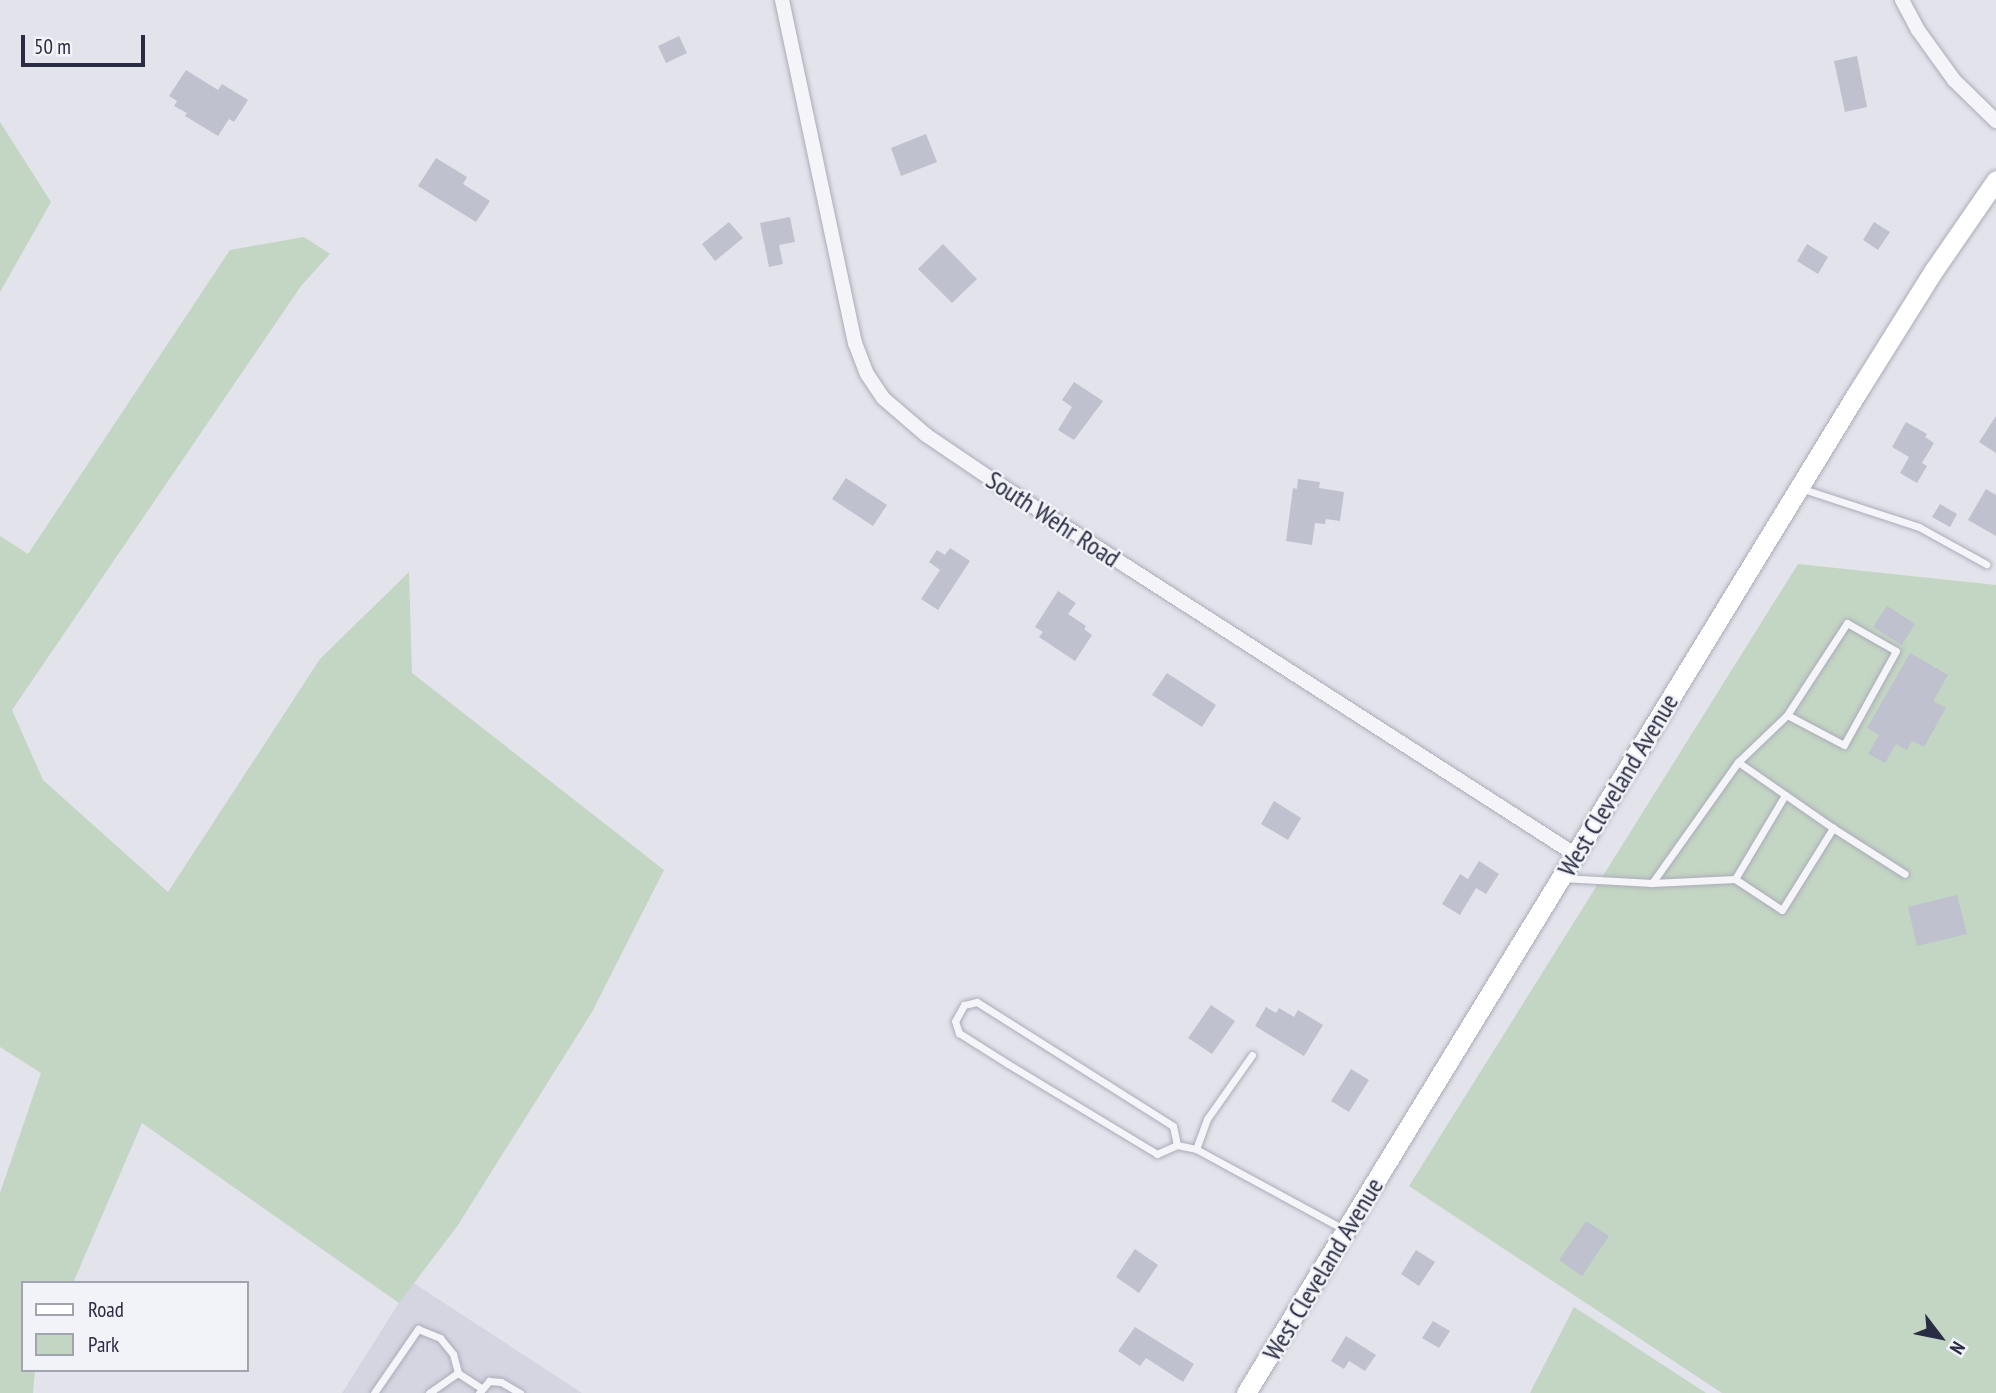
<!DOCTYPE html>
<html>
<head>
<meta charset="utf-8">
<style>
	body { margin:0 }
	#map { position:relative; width:1996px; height:1393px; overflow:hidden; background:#e2e3eb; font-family:"PT Sans Narrow",sans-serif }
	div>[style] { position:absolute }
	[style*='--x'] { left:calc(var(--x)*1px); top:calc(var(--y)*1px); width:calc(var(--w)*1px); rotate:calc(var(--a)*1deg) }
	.built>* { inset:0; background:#d4d5e0 }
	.green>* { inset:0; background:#c3d5c3 }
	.building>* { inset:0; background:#bfc1ce }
	.roads { filter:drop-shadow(0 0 2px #aaacb9) drop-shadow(0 0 2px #aaacb9) }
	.lane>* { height:7px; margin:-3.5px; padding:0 3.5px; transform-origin:3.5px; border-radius:3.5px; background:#f5f5f9 }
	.street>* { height:14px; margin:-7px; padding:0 7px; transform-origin:7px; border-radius:7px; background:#f5f5f9 }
	.secondary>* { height:19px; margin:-9.5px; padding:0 9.5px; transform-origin:9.5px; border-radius:9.5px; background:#fff }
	span { translate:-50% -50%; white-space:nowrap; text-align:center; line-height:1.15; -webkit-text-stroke:5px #f2f3f8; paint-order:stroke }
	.street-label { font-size:26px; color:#292c43 }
	.legend { position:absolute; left:21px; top:1281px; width:228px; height:91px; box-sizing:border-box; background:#f2f3f8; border:2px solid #a2a3b0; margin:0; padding:9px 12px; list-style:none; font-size:21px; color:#292c43 }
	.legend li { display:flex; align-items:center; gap:14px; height:35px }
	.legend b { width:35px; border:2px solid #a2a3b0 }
	.north { position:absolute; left:1905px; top:1302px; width:70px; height:70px; -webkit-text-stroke:5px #f2f3f8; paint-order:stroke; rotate:122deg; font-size:19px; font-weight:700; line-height:28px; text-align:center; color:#292c43 }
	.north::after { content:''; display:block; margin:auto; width:24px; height:32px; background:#292c43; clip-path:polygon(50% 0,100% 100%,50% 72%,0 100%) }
	.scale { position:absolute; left:21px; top:35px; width:124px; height:32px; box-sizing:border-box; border:4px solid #292c43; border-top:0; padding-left:9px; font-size:21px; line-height:24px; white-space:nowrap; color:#292c43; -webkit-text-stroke:5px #f2f3f8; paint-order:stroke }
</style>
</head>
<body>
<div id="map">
	<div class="built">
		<i style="clip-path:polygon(412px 1282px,582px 1393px,342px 1393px)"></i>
	</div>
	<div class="green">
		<i style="clip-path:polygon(0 122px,51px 202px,0 292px)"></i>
		<i style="clip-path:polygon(304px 237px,330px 254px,301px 286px,12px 710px,43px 780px,168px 892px,320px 659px,409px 572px,412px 673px,664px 870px,592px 1012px,458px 1225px,399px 1303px,142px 1123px,73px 1283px,23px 1283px,23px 1370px,35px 1370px,33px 1393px,0 1393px,0 1193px,41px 1073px,0 1047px,0 536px,28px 554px,230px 250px)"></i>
		<i style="clip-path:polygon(1798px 564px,1996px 585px,1996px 1393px,1722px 1393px,1409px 1186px)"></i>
		<i style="clip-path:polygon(1574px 1307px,1706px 1393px,1530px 1393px)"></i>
	</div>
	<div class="building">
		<i style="clip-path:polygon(679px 36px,687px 53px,666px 63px,658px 46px)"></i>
		<i style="clip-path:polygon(1857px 56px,1867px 107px,1845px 112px,1834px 61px)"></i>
		<i style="clip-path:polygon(186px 70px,218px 90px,222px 84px,248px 100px,234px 122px,229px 119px,218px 136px,185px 116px,187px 113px,174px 106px,177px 101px,169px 96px)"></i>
		<i style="clip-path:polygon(926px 134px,937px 162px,901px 176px,891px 148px)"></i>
		<i style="clip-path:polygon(436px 158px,467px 177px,463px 184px,490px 201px,476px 222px,418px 186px)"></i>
		<i style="clip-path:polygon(790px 217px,795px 242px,779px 245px,783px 264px,769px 267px,760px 223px)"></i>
		<i style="clip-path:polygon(729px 222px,743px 238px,715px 261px,702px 244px)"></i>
		<i style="clip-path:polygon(1874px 222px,1890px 232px,1878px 250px,1863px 240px)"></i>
		<i style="clip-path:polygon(943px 244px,977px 279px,952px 303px,918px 269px)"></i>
		<i style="clip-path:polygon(1807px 244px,1828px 257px,1818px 274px,1797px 261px)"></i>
		<i style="clip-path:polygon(1074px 382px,1103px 401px,1074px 440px,1058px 430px,1072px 407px,1062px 400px)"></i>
		<i style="clip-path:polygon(1996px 416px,1996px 453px,1979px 442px)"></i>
		<i style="clip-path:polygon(1906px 422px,1927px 434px,1925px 437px,1934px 443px,1922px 463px,1927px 466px,1917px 483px,1900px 473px,1909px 457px,1892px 447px)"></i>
		<i style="clip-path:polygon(846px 478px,887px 505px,873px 526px,832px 499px)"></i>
		<i style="clip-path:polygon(1298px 479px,1320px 482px,1319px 488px,1344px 492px,1340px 521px,1326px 519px,1325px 524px,1315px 523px,1312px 545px,1286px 541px,1293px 488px,1297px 489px)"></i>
		<i style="clip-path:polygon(1986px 489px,1996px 495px,1996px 536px,1968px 520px)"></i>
		<i style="clip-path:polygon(1940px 504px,1957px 514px,1950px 527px,1932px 517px)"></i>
		<i style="clip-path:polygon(950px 548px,970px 561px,938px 610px,921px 599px,940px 570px,929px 562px,937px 550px,945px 555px)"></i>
		<i style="clip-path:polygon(1058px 591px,1076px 603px,1068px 614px,1086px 626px,1084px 629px,1092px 635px,1075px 661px,1039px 637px,1043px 632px,1035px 627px)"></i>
		<i style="clip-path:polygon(1887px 606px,1915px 624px,1902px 645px,1873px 627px)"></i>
		<i style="clip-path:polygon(1910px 653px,1948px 675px,1933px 701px,1946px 708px,1924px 747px,1912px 741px,1907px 750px,1896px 744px,1885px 763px,1868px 754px,1879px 735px,1867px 728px)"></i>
		<i style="clip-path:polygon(1167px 673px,1216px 705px,1202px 727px,1152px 695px)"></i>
		<i style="clip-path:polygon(1274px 801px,1301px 818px,1288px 840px,1261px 824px)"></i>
		<i style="clip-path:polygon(1479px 861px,1499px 874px,1486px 894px,1476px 888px,1460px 915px,1442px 904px,1460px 874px,1468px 879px)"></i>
		<i style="clip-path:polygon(1957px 895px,1967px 934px,1917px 946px,1908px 907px)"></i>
		<i style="clip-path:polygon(1211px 1005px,1235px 1021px,1212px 1054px,1188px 1038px)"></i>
		<i style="clip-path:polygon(1266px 1007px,1276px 1013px,1279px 1008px,1294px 1017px,1298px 1010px,1323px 1025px,1304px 1056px,1255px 1026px)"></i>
		<i style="clip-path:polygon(1351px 1069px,1369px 1080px,1349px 1112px,1331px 1101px)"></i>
		<i style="clip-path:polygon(1586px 1221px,1609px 1236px,1582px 1276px,1559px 1260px)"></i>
		<i style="clip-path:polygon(1135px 1249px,1158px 1265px,1139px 1293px,1116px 1277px)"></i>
		<i style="clip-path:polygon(1416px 1250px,1435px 1262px,1419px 1286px,1401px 1274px)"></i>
		<i style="clip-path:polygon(1433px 1321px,1450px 1331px,1439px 1348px,1422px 1338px)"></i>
		<i style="clip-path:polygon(1135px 1327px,1194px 1364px,1183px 1382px,1146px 1358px,1140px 1366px,1118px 1351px)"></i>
		<i style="clip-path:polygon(1346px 1336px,1376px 1355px,1365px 1371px,1349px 1361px,1344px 1369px,1331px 1361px)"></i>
	</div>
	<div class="roads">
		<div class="lane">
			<i style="--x:1800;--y:488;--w:125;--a:18.1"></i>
			<i style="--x:1919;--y:527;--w:77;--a:28.9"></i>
			<i style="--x:1738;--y:762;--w:68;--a:-43.8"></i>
			<i style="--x:1787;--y:715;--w:110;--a:-56.9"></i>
			<i style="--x:1847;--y:623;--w:56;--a:29.7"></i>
			<i style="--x:1896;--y:651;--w:107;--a:119"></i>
			<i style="--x:1844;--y:745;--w:64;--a:-152.2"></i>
			<i style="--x:1562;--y:878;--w:90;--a:3.2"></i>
			<i style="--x:1652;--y:883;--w:83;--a:-2.8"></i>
			<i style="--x:1735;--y:879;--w:56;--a:33.4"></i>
			<i style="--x:1782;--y:910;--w:97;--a:-58.1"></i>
			<i style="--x:1833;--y:828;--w:85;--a:32.6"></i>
			<i style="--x:1735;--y:879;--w:98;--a:-59.2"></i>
			<i style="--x:1652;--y:883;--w:148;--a:-54.6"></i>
			<i style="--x:1738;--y:762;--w:116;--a:34.8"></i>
			<i style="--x:1252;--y:1055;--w:78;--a:125.1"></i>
			<i style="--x:1207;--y:1119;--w:32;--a:110"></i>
			<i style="--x:1196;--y:1149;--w:170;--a:28.5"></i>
			<i style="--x:1177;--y:1145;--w:19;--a:-102"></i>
			<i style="--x:1173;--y:1126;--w:232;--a:-147.7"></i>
			<i style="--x:977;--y:1002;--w:13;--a:167"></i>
			<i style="--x:964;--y:1005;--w:18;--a:119"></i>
			<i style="--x:955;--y:1021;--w:13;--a:72"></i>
			<i style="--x:959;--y:1033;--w:58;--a:32.3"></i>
			<i style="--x:1008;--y:1064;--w:174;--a:31.1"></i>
			<i style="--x:1157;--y:1154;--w:22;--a:-24"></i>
			<i style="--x:1177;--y:1145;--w:19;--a:12"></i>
			<i style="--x:374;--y:1393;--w:78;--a:-55.5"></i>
			<i style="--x:418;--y:1329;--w:24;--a:22"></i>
			<i style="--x:440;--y:1338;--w:21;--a:51"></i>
			<i style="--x:453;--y:1354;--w:20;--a:75"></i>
			<i style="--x:429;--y:1393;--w:35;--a:-35"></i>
			<i style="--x:458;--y:1373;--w:27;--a:33"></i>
			<i style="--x:479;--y:1393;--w:16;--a:-50"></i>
			<i style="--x:489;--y:1381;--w:12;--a:5"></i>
			<i style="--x:501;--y:1382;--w:22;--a:30"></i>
		</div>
		<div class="street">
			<i style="--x:782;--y:0;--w:351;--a:78"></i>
			<i style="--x:855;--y:343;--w:33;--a:69"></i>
			<i style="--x:867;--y:374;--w:29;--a:56"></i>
			<i style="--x:883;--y:398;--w:57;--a:40.7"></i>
			<i style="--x:926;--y:435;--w:86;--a:34.1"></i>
			<i style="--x:997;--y:483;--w:688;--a:32.72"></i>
			<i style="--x:1902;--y:0;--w:34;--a:62"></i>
			<i style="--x:1918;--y:30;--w:62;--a:54.2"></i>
			<i style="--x:1954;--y:80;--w:59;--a:44.3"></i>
		</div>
		<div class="secondary">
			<i style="--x:1246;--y:1393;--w:1172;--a:-58.58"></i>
			<i style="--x:1857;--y:393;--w:145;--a:-58"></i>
			<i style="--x:1934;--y:270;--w:109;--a:-55.4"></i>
		</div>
	</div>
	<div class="street-label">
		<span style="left:1053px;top:519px;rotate:33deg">South Wehr Road</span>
		<span style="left:1618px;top:785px;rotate:-59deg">West Cleveland Avenue</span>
		<span style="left:1323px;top:1269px;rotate:-59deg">West Cleveland Avenue</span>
	</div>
	<ul class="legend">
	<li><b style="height:9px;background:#fff"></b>Road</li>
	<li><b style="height:19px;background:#c3d5c3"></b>Park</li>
	</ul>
	<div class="north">N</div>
	<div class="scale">50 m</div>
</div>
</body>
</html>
